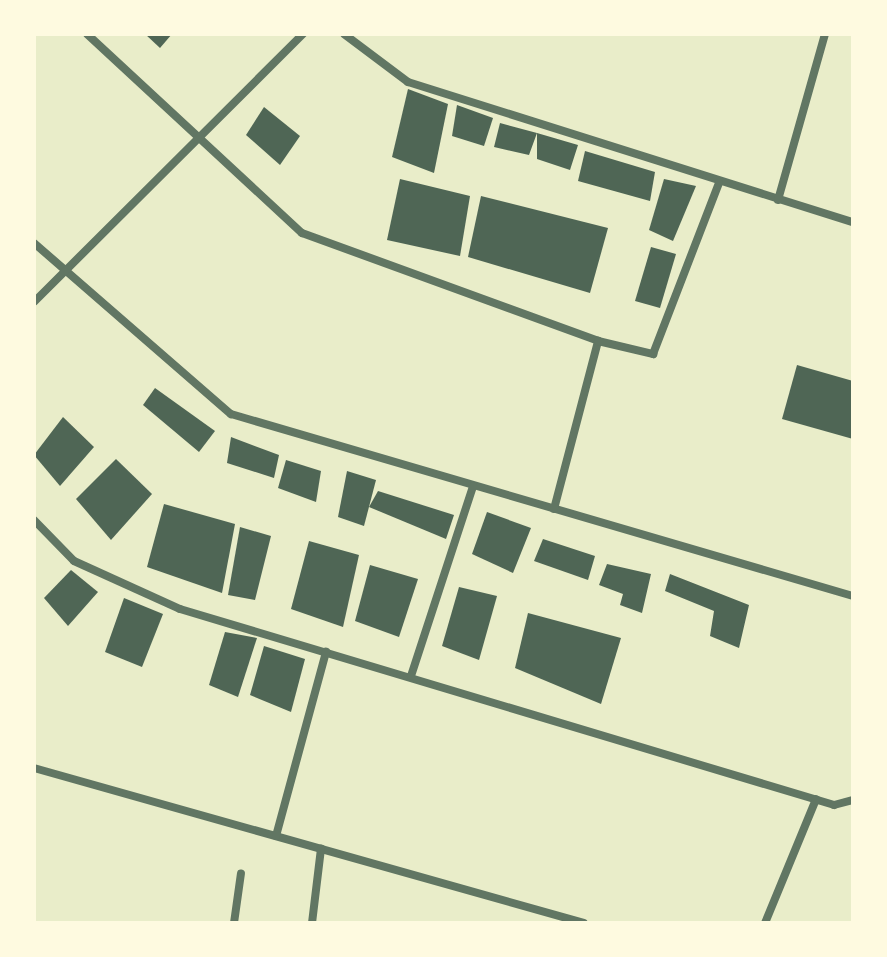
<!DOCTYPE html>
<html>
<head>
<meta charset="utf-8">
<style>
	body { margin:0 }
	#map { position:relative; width:887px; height:957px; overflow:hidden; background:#e9edc9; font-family:"Alegreya Sans",sans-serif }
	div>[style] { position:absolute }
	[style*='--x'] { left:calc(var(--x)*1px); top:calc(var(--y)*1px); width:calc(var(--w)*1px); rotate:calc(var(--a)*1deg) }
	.building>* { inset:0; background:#4f6655 }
	.minor>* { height:8px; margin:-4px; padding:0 4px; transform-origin:4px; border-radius:4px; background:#617663 }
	span { translate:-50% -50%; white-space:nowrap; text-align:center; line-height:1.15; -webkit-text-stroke:7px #fefae0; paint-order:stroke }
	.frame { position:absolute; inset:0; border:36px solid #fefae0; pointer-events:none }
</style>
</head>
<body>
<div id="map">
	<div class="building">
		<i style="clip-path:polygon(145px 34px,172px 34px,160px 48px)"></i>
		<i style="clip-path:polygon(408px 89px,448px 104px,434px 173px,392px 157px)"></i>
		<i style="clip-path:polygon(457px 105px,493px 118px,484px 146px,452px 136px)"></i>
		<i style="clip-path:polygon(264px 107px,300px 136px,280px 165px,246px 135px)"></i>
		<i style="clip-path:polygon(500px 123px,537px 133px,578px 145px,570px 170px,537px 159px,537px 133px,529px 155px,494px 147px)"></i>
		<i style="clip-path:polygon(585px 151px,655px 172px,650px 201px,578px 181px)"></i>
		<i style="clip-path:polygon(400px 179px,470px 196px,460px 256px,387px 240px)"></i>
		<i style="clip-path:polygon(664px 179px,696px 186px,673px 241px,649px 230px)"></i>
		<i style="clip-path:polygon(481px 196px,608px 228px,590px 293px,468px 257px)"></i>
		<i style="clip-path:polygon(651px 247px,676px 254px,660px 308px,635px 301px)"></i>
		<i style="clip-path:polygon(797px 365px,853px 381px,853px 439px,782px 419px)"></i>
		<i style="clip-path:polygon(155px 388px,215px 431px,199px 452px,143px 405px)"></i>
		<i style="clip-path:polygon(63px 417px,94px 447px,60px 486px,34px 455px)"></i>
		<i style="clip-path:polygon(231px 437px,279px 455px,274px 478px,227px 463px)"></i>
		<i style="clip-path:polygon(116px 459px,152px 494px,111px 540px,76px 499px)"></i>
		<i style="clip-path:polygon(286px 460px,321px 471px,316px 502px,278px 488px)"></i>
		<i style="clip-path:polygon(347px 471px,376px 480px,364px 526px,338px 517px)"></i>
		<i style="clip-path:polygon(378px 491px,454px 515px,446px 539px,369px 507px)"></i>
		<i style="clip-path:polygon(164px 504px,235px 524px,222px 593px,147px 567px)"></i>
		<i style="clip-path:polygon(487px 512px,531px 528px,513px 573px,472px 554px)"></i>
		<i style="clip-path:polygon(240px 527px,271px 536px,255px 600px,228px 595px)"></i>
		<i style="clip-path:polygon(543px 539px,595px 556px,588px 580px,534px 561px)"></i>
		<i style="clip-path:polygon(309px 541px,359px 555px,343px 627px,291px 609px)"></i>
		<i style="clip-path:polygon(607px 564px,651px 574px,642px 613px,620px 605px,623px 594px,599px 585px)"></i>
		<i style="clip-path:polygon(370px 565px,418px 579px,399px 637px,355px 621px)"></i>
		<i style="clip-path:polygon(71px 570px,98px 592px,68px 626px,44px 598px)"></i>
		<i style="clip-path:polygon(670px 574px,749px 605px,739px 648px,710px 636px,714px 611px,665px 591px)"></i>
		<i style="clip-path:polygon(459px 587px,497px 596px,479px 660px,442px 646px)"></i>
		<i style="clip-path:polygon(124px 598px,163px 614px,142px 667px,105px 652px)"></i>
		<i style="clip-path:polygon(528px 613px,621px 638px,601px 704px,515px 668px)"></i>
		<i style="clip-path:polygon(225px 632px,257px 638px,238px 697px,209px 685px)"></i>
		<i style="clip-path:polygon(264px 646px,305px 659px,291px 712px,250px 695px)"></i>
	</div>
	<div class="minor">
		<i style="--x:87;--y:34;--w:293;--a:42.8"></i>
		<i style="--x:302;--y:233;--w:315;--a:20"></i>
		<i style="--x:344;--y:34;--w:80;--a:36.9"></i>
		<i style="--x:408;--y:82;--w:467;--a:17.5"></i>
		<i style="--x:778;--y:200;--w:173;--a:-74.2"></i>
		<i style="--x:34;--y:243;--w:261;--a:41"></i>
		<i style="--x:231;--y:414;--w:648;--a:16.31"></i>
		<i style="--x:34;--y:302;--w:380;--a:-44.9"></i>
		<i style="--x:554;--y:509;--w:174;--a:-75.3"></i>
		<i style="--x:598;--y:341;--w:57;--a:13.3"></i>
		<i style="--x:653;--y:354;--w:183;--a:-68.9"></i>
		<i style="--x:34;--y:520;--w:57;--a:45.7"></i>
		<i style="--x:74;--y:561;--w:116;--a:24.4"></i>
		<i style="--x:180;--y:609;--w:683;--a:16.68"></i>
		<i style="--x:834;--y:805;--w:20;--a:-15"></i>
		<i style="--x:411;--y:676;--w:200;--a:-71.9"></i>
		<i style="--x:34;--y:768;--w:571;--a:15.74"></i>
		<i style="--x:276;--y:836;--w:191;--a:-74.8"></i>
		<i style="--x:234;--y:923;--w:50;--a:-82"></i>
		<i style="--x:312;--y:923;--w:75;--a:-83.1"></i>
		<i style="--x:765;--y:923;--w:134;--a:-67.6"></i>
	</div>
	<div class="frame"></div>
</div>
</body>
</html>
